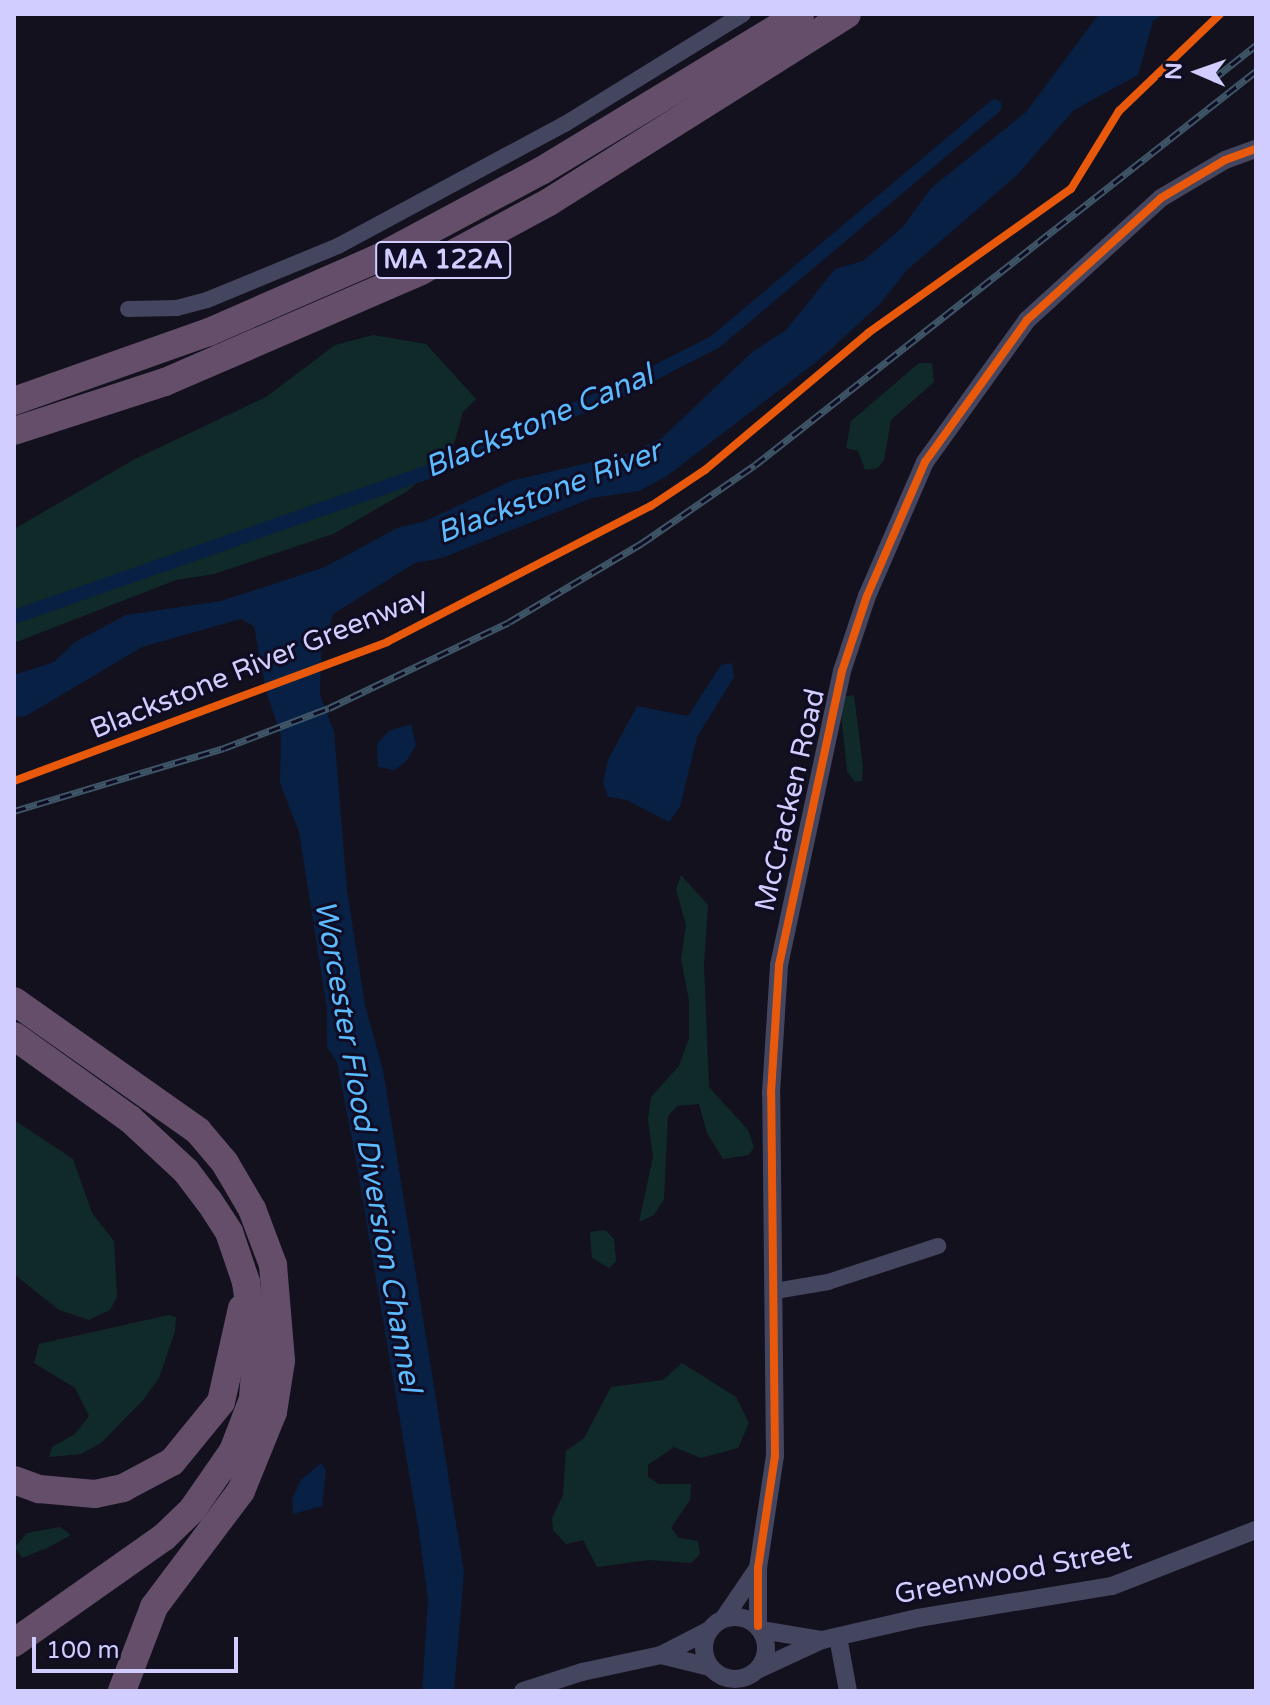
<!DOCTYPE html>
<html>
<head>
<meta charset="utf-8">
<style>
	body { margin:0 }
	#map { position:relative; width:1270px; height:1705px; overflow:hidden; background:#13111e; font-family:"Varela Round",sans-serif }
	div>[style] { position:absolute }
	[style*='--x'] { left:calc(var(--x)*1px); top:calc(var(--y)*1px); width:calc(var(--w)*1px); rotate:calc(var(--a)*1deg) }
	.green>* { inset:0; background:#0f2a29 }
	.water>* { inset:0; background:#082043 }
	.canal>* { height:14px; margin:-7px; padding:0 7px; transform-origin:7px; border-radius:7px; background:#082043 }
	.minor>* { height:16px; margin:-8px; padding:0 8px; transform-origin:8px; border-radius:8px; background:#44455f }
	.tertiary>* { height:18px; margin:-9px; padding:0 9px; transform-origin:9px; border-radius:9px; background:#44455f }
	.tertiary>.ring { margin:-9px; padding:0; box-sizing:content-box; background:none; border:18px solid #44455f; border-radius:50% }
	.motorway>* { height:28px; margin:-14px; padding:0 14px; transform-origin:14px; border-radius:14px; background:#644e6a }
	.rail>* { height:7px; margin-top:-3.5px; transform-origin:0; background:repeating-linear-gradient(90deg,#0f0c23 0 12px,#3e5667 0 24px); box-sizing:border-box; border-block:2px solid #3e5667 }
	.cycleway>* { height:8px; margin:-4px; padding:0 4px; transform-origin:4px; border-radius:4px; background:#e8590c }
	span { translate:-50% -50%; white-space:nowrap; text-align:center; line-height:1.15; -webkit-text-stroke:6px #0f0c23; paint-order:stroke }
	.shield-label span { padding:2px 6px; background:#0f0c23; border:2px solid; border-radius:6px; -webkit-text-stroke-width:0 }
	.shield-label { font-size:26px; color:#d1ceff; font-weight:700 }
	.street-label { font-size:28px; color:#d1ceff }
	.water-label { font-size:30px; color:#5cbbff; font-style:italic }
	.frame { position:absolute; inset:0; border:16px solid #d1ceff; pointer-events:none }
	.north { position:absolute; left:1158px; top:32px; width:80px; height:80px; -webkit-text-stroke:6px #0f0c23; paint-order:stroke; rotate:272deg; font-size:22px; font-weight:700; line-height:32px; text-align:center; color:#d1ceff }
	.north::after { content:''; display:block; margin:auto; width:28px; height:36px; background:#d1ceff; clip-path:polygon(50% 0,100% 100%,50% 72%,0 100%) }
	.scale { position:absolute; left:32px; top:1637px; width:206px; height:36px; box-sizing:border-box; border:4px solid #d1ceff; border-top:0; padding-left:10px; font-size:24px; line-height:28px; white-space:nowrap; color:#d1ceff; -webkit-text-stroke:6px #0f0c23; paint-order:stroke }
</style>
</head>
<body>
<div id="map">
	<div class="green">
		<i style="clip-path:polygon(373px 335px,426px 344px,476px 399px,463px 412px,451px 455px,406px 492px,333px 534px,214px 574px,176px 580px,14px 643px,14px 529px,135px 459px,266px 397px,335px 345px)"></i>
		<i style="clip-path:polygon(919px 363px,932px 363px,934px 382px,891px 420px,884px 460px,878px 468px,865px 470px,858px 451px,846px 448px,851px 421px)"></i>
		<i style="clip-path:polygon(854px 695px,863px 767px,862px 781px,855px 782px,847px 771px,841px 713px,846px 696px)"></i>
		<i style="clip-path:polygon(681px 875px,708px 905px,704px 964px,709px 1087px,748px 1130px,754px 1147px,749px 1155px,723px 1159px,707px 1133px,699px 1104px,677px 1106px,668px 1116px,664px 1199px,654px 1215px,639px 1222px,653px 1157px,648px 1119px,651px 1097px,679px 1066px,689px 1038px,689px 1001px,681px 959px,686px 925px,676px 889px)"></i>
		<i style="clip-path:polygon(14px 1120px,73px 1159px,92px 1213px,114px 1241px,117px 1297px,110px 1310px,89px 1320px,59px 1310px,14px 1274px)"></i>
		<i style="clip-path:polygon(605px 1230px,614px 1239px,616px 1261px,609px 1268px,592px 1258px,591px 1246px,590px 1232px)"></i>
		<i style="clip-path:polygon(169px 1315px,176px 1317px,175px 1331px,159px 1378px,144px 1399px,101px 1443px,81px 1454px,49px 1457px,52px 1447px,75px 1434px,89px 1416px,75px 1388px,34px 1363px,39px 1344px)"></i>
		<i style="clip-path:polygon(682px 1363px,736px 1397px,749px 1423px,738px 1448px,701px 1458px,674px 1447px,648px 1465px,648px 1477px,659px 1484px,691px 1484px,690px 1500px,671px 1528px,679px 1538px,698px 1541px,700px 1554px,691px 1563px,649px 1560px,597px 1567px,583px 1540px,566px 1544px,553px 1530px,552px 1518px,563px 1495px,566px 1451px,584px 1438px,611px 1387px,663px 1380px)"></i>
		<i style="clip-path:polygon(60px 1527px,71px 1535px,47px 1548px,22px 1558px,15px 1547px,27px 1533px)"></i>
	</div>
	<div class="water">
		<i style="clip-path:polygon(1099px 14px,1163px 14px,1153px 21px,1138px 75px,1074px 110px,1017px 175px,906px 271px,880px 304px,820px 359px,667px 476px,639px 491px,592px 498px,442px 558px,415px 563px,333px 614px,321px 652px,320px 695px,334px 731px,347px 890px,365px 1005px,383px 1070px,464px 1573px,454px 1691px,422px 1691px,428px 1600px,419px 1532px,355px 1155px,337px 1062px,327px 1047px,327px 1009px,299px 832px,280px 783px,281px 736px,266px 691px,254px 626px,241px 619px,142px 647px,26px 716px,14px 717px,14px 675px,54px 662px,75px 642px,126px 615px,221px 601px,325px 567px,397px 528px,425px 521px,511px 481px,630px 453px,662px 438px,751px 353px,786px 330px,835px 269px,863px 261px,903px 227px,931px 188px,1026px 112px)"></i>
		<i style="clip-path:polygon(732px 663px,734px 677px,697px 737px,680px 807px,669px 822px,627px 800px,608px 797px,603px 783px,608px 760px,637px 706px,688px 716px,721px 665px)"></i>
		<i style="clip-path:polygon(411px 724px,416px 745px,407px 760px,395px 770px,378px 767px,377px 744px,389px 731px)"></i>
		<i style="clip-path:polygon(321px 1463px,326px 1470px,322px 1506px,293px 1514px,292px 1499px,301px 1480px)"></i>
	</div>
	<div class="canal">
		<i style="--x:14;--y:617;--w:439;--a:-19.3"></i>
		<i style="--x:428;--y:472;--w:212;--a:-23.1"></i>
		<i style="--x:623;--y:389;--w:103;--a:-27.1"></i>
		<i style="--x:715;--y:342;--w:366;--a:-40.1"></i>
	</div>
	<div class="minor">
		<i style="--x:128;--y:309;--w:49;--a:-1.2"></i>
		<i style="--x:177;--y:308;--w:31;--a:-15"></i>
		<i style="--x:207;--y:300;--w:142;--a:-22.4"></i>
		<i style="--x:338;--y:246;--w:258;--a:-28.3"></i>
		<i style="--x:565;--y:124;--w:209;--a:-31.7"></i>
		<i style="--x:775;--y:1291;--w:54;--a:-9.6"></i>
		<i style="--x:828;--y:1282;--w:116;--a:-18.1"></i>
	</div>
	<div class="tertiary">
		<i class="ring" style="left:704px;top:1617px;width:44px;height:44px"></i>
		<i style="--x:724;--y:1618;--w:60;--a:-55.8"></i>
		<i style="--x:758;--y:1626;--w:58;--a:-90"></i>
		<i style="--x:758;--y:1568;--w:113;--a:-81.4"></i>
		<i style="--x:775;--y:1456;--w:363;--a:-90.6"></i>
		<i style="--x:771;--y:1093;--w:128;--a:-86.4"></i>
		<i style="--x:779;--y:965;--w:301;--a:-77.9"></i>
		<i style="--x:842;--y:671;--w:79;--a:-71.6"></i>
		<i style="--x:867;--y:596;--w:146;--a:-66.6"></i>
		<i style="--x:925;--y:462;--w:175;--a:-54.3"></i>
		<i style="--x:1027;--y:320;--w:181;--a:-42.3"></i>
		<i style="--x:1161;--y:198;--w:74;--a:-30.7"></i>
		<i style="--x:1225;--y:160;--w:33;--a:-20"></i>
		<i style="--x:761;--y:1630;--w:62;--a:9.3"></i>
		<i style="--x:838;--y:1637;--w:55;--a:79.5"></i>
		<i style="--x:661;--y:1655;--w:50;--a:13.8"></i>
		<i style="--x:759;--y:1669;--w:69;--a:-24.7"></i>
		<i style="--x:822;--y:1640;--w:98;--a:-12.9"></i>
		<i style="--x:918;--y:1618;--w:197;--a:-9.4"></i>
		<i style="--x:1112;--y:1586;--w:155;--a:-21.3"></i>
		<i style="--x:523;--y:1691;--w:62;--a:-17.9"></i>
		<i style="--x:582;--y:1672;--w:81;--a:-12.1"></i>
		<i style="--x:661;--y:1655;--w:53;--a:-27.1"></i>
	</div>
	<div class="motorway">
		<i style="--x:14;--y:401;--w:207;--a:-19.5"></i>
		<i style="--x:209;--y:332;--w:182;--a:-23.6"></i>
		<i style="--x:376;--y:259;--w:187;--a:-28.1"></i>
		<i style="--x:541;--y:171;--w:303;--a:-31.2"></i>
		<i style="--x:14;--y:431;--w:159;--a:-18"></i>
		<i style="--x:165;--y:382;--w:279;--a:-23.4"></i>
		<i style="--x:421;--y:271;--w:145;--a:-28.3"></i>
		<i style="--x:549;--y:202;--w:352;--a:-32.2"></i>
		<i style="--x:14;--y:1001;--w:225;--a:35.2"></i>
		<i style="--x:198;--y:1131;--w:42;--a:49.8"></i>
		<i style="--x:225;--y:1163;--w:53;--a:59.6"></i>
		<i style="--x:252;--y:1209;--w:60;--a:69.4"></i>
		<i style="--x:273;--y:1265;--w:96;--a:85.2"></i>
		<i style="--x:281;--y:1361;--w:52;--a:98.9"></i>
		<i style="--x:273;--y:1412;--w:85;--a:112.1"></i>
		<i style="--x:241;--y:1491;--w:145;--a:126.9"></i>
		<i style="--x:154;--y:1607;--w:90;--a:110.9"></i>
		<i style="--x:14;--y:1036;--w:143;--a:35.6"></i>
		<i style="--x:130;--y:1119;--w:76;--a:42.9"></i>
		<i style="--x:186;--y:1171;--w:38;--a:53"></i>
		<i style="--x:209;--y:1201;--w:37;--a:57"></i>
		<i style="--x:229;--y:1232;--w:53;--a:71.2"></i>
		<i style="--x:246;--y:1282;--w:77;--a:82.5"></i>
		<i style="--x:256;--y:1358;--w:41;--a:94.2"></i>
		<i style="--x:253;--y:1399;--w:56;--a:111"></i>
		<i style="--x:233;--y:1451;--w:72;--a:124.8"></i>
		<i style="--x:192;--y:1510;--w:39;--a:136"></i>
		<i style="--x:164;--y:1537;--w:184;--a:144.8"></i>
		<i style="--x:14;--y:1480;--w:27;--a:20"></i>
		<i style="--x:39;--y:1489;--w:56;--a:5.1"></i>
		<i style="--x:95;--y:1494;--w:29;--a:-12"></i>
		<i style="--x:123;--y:1488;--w:55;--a:-28"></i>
		<i style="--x:172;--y:1462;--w:77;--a:-50.8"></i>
		<i style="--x:221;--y:1402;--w:96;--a:-77.4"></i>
	</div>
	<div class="rail">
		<i style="--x:1212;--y:80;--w:56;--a:-38.5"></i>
		<i style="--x:14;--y:811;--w:219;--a:-16.7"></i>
		<i style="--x:224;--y:748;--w:112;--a:-20.9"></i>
		<i style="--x:329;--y:708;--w:199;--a:-25.5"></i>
		<i style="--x:509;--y:622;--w:155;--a:-30.7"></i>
		<i style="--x:642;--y:543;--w:137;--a:-34.6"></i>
		<i style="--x:755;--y:465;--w:637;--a:-38.18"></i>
	</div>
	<div class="cycleway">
		<i style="--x:14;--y:781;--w:398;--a:-20.4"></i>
		<i style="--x:387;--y:642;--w:297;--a:-27.3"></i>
		<i style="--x:651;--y:506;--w:65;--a:-33.7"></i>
		<i style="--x:705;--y:470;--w:213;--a:-40"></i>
		<i style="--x:868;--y:333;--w:249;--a:-35.4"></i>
		<i style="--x:1071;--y:189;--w:92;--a:-58.4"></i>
		<i style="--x:1119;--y:111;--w:140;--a:-43.8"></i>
		<i style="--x:758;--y:1626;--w:58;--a:-90"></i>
		<i style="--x:758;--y:1568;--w:113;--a:-81.4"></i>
		<i style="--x:775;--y:1456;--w:363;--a:-90.6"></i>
		<i style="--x:771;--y:1093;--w:128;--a:-86.4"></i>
		<i style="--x:779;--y:965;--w:301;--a:-77.9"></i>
		<i style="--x:842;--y:671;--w:79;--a:-71.6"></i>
		<i style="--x:867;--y:596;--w:146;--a:-66.6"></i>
		<i style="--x:925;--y:462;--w:175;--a:-54.3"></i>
		<i style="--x:1027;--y:320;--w:181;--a:-42.3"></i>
		<i style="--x:1161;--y:198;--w:74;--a:-30.7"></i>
		<i style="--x:1225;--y:160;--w:33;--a:-20"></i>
	</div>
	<div class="shield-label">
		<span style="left:443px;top:260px">MA 122A</span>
	</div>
	<div class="street-label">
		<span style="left:259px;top:663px;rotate:-22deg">Blackstone River Greenway</span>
		<span style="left:790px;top:800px;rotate:-77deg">McCracken Road</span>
		<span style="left:1013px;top:1572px;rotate:-11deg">Greenwood Street</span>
	</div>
	<div class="water-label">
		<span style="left:539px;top:422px;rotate:-23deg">Blackstone Canal</span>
		<span style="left:549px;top:493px;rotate:-21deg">Blackstone River</span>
		<span style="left:367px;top:1146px;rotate:80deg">Worcester Flood Diversion Channel</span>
	</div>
	<div class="frame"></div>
	<div class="north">N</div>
	<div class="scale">100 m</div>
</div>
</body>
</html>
